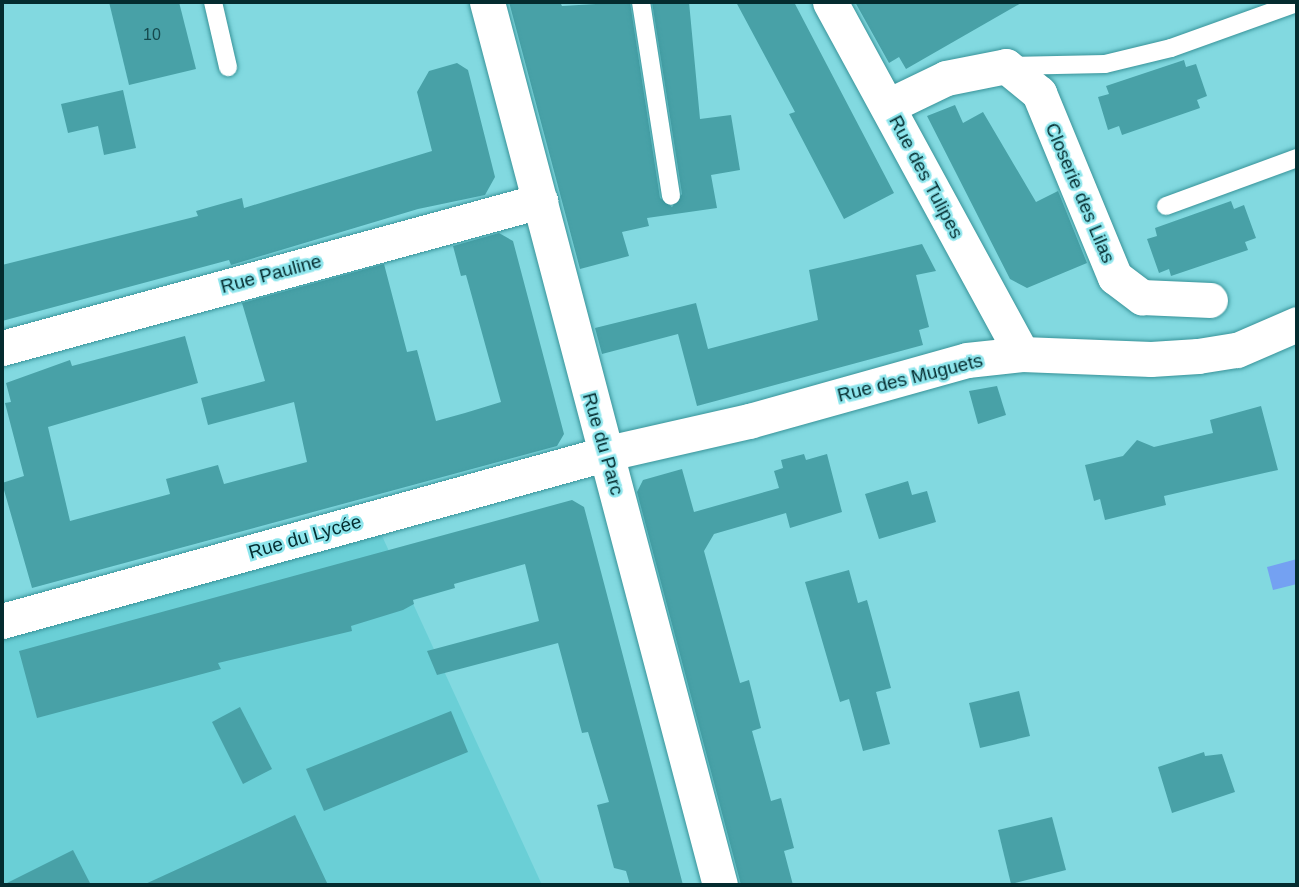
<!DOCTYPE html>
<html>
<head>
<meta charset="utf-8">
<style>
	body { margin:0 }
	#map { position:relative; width:1299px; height:887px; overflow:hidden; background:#82d9e0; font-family:Helvetica,sans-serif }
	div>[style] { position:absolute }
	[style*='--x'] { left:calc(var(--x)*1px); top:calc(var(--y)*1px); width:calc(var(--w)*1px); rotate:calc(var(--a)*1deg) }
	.built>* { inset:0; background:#6acfd6 }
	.water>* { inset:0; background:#74a1f2 }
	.building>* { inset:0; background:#48a1a7 }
	.roads { filter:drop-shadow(0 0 2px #389399) drop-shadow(0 0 2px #389399) }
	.lane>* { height:18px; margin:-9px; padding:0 9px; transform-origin:9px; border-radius:9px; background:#fff }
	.street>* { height:35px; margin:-17.5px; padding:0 17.5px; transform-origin:17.5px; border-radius:17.5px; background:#fff }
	span { translate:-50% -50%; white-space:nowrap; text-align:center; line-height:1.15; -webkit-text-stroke:5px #8fe6ed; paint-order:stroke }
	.number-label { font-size:16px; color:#15494d }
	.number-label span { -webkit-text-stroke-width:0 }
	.street-label { font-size:19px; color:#042c2f }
	.frame { position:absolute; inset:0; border:4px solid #042c2f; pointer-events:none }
</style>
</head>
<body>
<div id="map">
	<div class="built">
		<i style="clip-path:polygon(377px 525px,542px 885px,2px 885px,2px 635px)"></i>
	</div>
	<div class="water">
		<i style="clip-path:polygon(1297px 559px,1297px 584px,1273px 590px,1267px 567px)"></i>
	</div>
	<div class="building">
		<i style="clip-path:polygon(109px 2px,179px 2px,196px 69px,129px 85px)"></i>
		<i style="clip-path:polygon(509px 2px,560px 2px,562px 6px,630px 2px,660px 198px,672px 207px,682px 194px,652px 2px,689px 2px,700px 119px,731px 115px,740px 170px,711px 175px,717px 208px,647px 218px,649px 226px,622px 232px,629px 256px,580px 269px)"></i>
		<i style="clip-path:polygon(736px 2px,794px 2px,894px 193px,844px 219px,789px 114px,795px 112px)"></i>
		<i style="clip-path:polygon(855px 2px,1023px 2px,906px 69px,899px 57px,889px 63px)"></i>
		<i style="clip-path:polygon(1184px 60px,1186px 67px,1196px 64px,1207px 96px,1197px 100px,1200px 108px,1122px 135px,1119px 126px,1108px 130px,1098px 97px,1109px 94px,1106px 86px)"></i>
		<i style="clip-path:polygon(457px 63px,468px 70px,495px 177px,485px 195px,418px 209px,231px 265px,229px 260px,2px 321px,2px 265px,198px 216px,196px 211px,242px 198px,244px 208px,432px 151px,417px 92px,429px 71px)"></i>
		<i style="clip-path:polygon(123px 90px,136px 148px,104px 155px,98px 126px,68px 133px,61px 104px)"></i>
		<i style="clip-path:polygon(955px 105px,963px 123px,983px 112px,1036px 202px,1058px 191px,1087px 263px,1027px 288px,1010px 279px,927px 116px)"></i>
		<i style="clip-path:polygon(1231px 201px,1234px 209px,1244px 205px,1256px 238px,1245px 242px,1248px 250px,1171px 276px,1169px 269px,1159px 273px,1147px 239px,1157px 236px,1155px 228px)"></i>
		<i style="clip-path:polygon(499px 233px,513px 241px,564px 434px,557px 446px,32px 588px,2px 483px,24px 476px,5px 403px,11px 402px,6px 383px,70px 360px,72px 366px,185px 336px,198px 383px,48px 427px,70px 521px,170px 494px,166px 479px,218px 465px,224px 484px,307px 462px,294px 402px,208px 425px,201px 398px,265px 381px,242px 303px,384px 264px,407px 352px,417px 350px,436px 421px,465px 413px,501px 402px,466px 275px,461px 276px,453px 246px)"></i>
		<i style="clip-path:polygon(922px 244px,936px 271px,916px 275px,929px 327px,919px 330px,923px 345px,697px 406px,678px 334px,602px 354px,595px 328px,696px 303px,708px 349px,818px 320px,809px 270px)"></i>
		<i style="clip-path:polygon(997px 386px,1006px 415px,978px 424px,969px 391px)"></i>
		<i style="clip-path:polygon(1261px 406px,1278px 470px,1164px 496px,1166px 505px,1105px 520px,1100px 499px,1094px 501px,1085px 465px,1123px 456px,1137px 440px,1154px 447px,1213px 433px,1210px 420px)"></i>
		<i style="clip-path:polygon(804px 454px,806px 460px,827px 454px,842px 512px,790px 528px,786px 513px,714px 534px,704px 551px,740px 683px,749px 680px,761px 728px,752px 731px,771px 801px,781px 798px,794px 848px,784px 851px,793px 885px,741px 885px,637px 492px,643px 480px,682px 469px,694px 512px,779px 488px,774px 471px,783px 468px,781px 460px)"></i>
		<i style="clip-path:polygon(908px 481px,912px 495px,927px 491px,936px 522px,879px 539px,865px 494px)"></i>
		<i style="clip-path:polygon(572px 500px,584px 507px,683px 885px,630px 885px,626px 871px,614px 868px,597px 805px,609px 802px,588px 732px,582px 733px,558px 643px,437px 675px,427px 651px,539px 621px,525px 564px,454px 584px,455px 588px,413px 600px,414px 604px,403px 610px,351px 626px,352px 631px,218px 663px,221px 669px,37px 718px,19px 651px)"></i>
		<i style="clip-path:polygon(849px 570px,858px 603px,867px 600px,891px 688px,876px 692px,890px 744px,863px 751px,849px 699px,840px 702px,805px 582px)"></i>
		<i style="clip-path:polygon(1019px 691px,1030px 736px,980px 748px,969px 703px)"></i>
		<i style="clip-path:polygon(240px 707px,272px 769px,243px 784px,212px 722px)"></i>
		<i style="clip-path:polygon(451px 711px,468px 752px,324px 811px,306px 769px)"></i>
		<i style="clip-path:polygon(1204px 752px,1205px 756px,1222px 754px,1235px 792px,1172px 813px,1158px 767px)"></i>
		<i style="clip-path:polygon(295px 815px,328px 885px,143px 885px,248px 837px)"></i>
		<i style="clip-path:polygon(1052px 817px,1066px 870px,1011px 884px,998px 830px)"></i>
		<i style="clip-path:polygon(73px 850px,91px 885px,3px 885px)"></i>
	</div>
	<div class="roads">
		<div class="lane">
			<i style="--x:213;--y:2;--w:67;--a:77"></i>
			<i style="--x:641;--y:2;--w:196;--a:81.2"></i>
			<i style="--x:1009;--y:66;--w:96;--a:-1.2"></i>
			<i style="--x:1105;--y:64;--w:68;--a:-13.6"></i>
			<i style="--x:1171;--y:48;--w:134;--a:-19.7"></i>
			<i style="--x:1166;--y:206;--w:140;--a:-20.1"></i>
		</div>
		<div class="street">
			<i style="--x:487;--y:2;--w:913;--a:75.22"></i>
			<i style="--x:830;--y:2;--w:401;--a:61.4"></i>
			<i style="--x:888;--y:106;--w:64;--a:-25.8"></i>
			<i style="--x:946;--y:78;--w:61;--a:-11.3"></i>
			<i style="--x:1006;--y:66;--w:43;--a:39.3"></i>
			<i style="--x:1039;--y:93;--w:199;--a:67.6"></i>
			<i style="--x:1115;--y:277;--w:34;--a:37"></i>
			<i style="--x:1142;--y:297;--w:68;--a:2.5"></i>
			<i style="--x:2;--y:348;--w:558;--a:-15.28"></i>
			<i style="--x:2;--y:621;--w:629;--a:-15.49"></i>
			<i style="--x:608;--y:453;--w:145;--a:-12.8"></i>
			<i style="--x:749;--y:421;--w:226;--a:-15.6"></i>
			<i style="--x:967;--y:360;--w:55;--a:-6.2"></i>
			<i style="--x:1022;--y:354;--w:129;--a:2.2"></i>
			<i style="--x:1151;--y:359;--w:47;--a:-3.7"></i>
			<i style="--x:1198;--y:356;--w:39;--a:-9"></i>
			<i style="--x:1237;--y:350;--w:65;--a:-23.4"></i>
		</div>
	</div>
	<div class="number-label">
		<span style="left:152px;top:35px">10</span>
	</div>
	<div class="street-label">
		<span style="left:926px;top:177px;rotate:62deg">Rue des Tulipes</span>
		<span style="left:1080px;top:193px;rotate:67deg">Closerie des Lilas</span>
		<span style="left:271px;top:274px;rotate:-15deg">Rue Pauline</span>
		<span style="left:910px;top:378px;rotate:-14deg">Rue des Muguets</span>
		<span style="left:603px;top:444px;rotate:74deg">Rue du Parc</span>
		<span style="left:305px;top:537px;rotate:-16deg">Rue du Lycée</span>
	</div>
	<div class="frame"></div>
</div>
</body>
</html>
